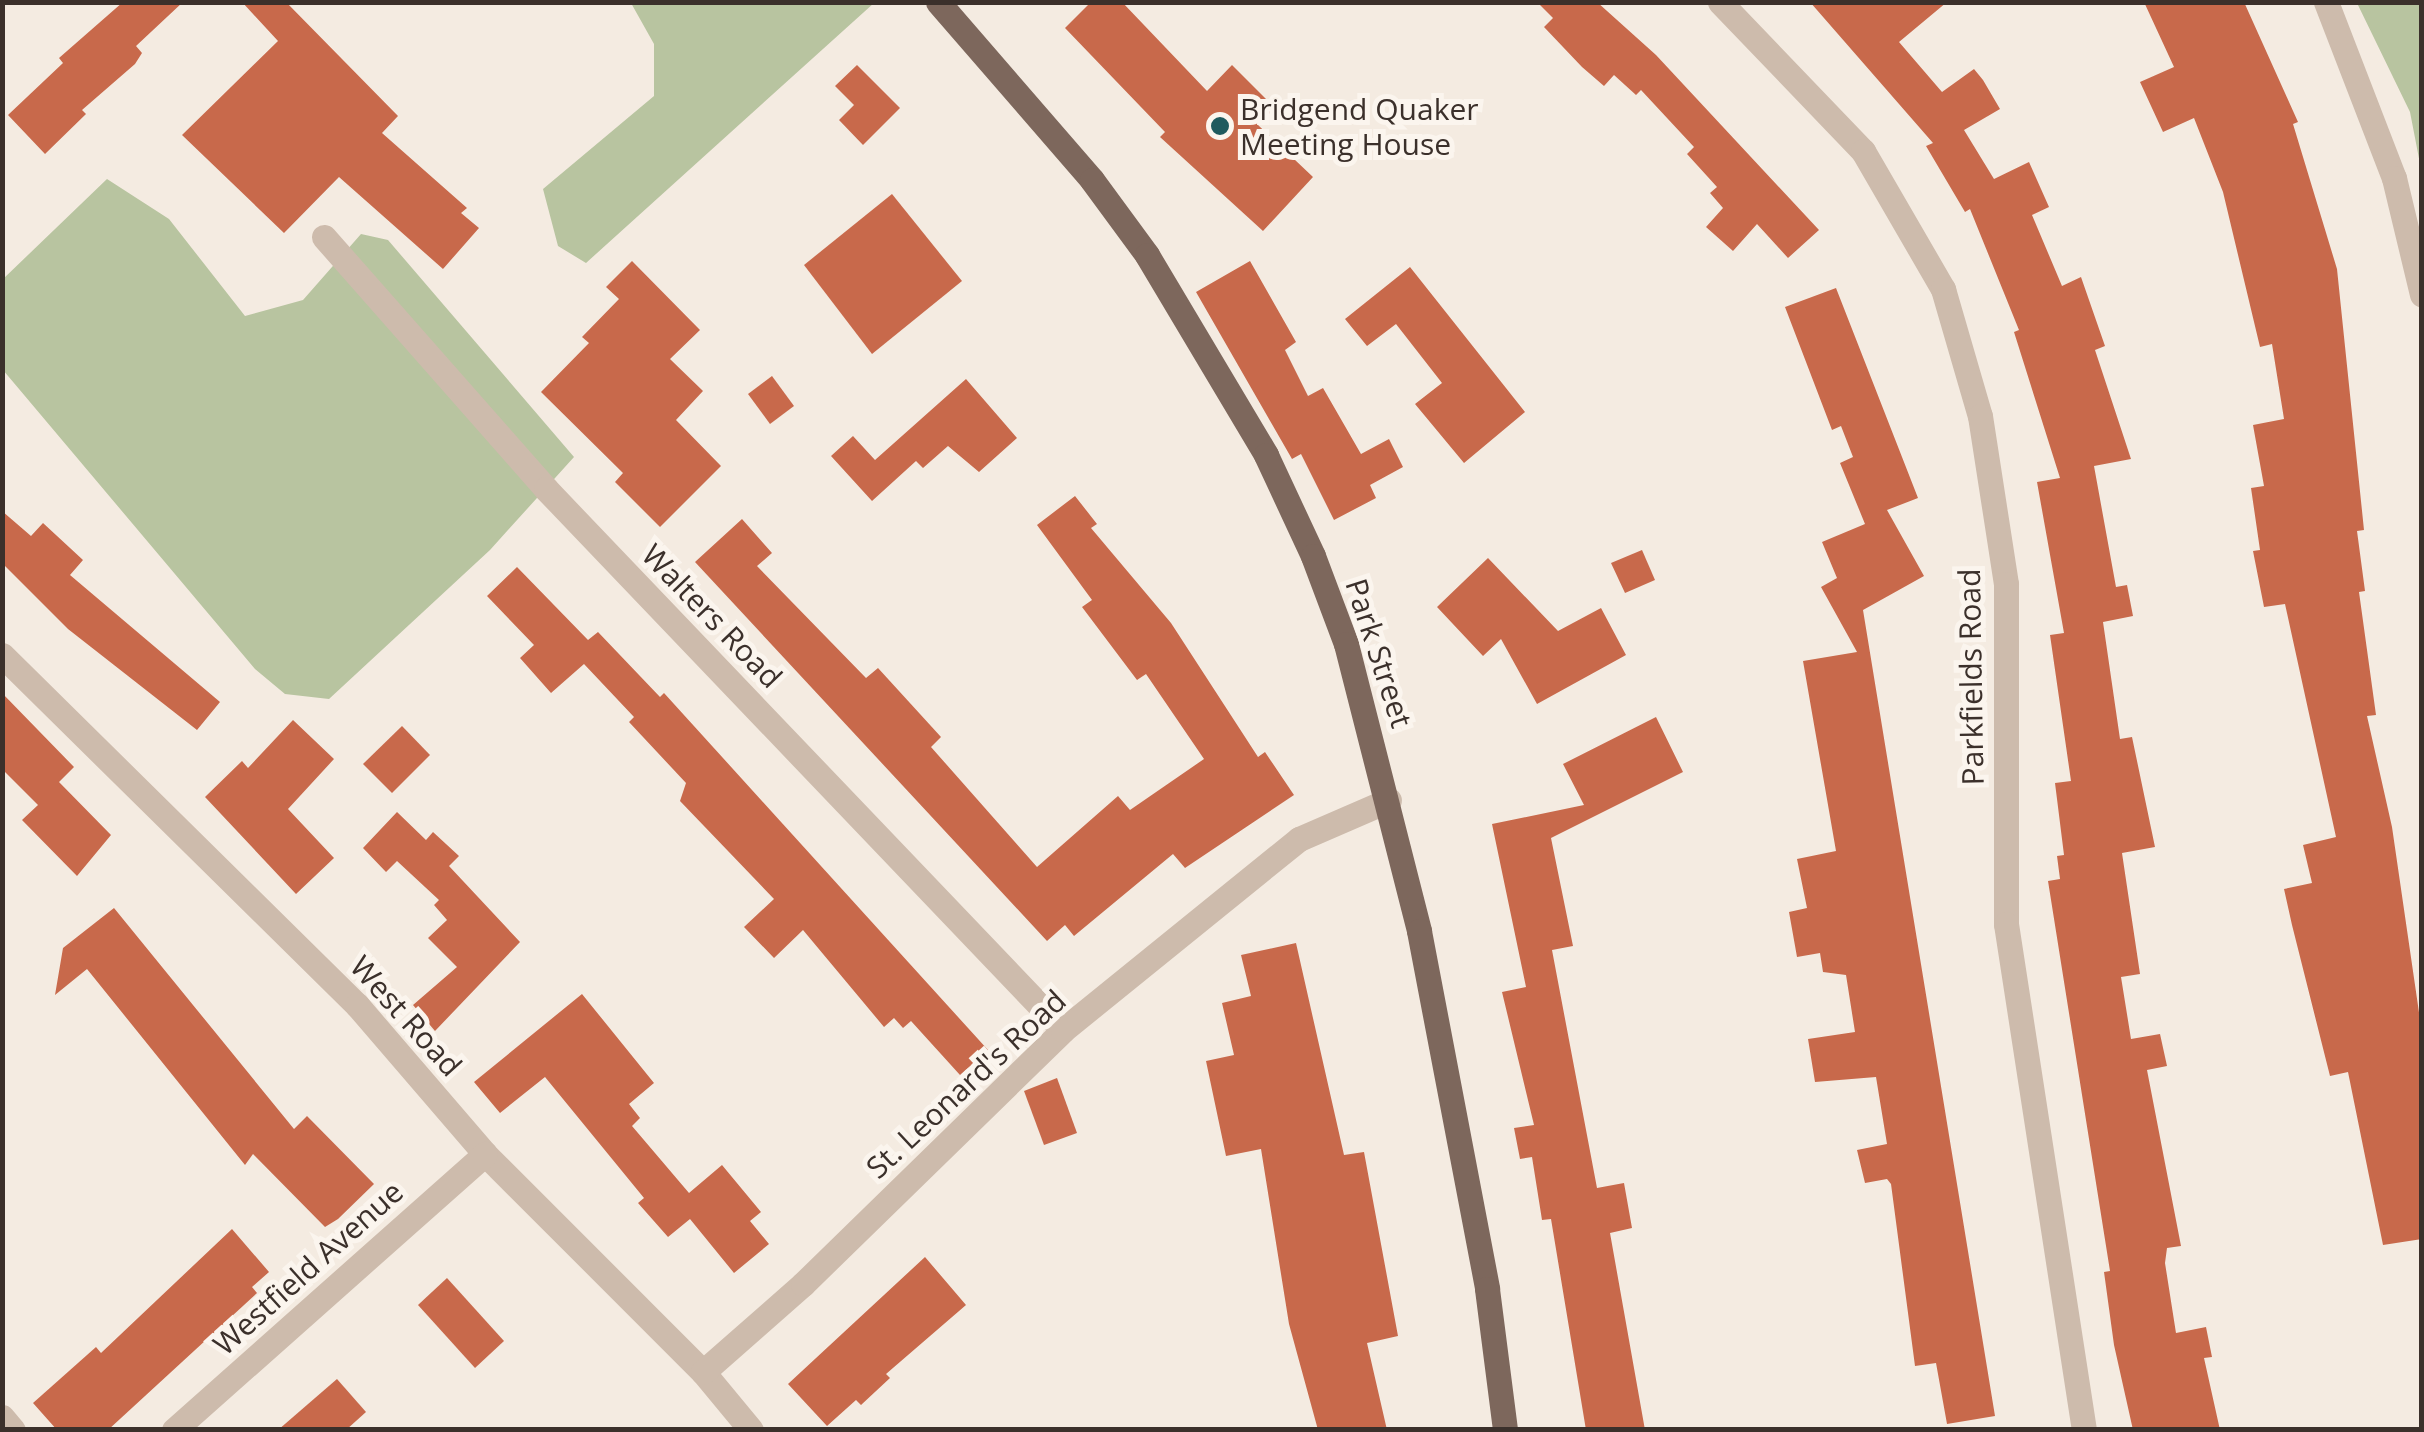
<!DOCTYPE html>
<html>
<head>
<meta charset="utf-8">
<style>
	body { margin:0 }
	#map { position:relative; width:2424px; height:1432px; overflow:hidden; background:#f4ebe1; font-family:"Open Sans",sans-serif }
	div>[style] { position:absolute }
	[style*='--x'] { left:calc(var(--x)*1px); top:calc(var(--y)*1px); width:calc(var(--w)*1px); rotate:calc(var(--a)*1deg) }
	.green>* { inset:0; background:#b8c4a0 }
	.building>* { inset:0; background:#c8694b }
	.minor>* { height:25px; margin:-12.5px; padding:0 12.5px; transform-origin:12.5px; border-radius:12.5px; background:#cdbbac }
	.major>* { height:25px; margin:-12.5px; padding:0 12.5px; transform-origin:12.5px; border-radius:12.5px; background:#7d675c }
	.dots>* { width:28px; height:28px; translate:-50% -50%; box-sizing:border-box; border:5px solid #fbf5ee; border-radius:50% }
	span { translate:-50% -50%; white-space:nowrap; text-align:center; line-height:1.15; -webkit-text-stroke:10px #fbf5ee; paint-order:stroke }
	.poi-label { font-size:30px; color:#3b302b }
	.left { translate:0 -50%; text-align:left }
	.street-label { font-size:30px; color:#3b302b }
	.frame { position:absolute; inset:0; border:5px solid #3b302b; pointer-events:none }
</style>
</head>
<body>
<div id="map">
	<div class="green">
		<i style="clip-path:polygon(631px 3px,874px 3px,586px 263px,558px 246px,543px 189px,654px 96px,654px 44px)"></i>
		<i style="clip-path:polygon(2357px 3px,2421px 3px,2421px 169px,2410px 112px)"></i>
		<i style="clip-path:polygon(107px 179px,169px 219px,245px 316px,303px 300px,361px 234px,388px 240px,574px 457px,490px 550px,329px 699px,285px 694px,255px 669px,3px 370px,2px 280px)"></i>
	</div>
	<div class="building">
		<i style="clip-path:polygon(123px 2px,183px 2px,136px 46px,142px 53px,135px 64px,82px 110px,86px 114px,45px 154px,8px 115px,63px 63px,59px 58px)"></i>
		<i style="clip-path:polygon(242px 2px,286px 2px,398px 116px,382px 133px,467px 208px,461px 213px,479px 228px,443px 269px,339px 177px,284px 233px,182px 135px,278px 41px)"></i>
		<i style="clip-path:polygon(1091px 2px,1122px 2px,1207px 91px,1232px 65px,1275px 108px,1258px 125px,1313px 177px,1263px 231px,1160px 137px,1165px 132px,1065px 28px)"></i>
		<i style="clip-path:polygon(1537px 2px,1597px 2px,1656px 55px,1819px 230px,1788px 258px,1757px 224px,1733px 251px,1706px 227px,1723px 208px,1710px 193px,1717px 187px,1687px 154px,1694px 147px,1641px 90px,1636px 95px,1614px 75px,1604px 86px,1582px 67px,1544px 27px,1553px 18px)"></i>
		<i style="clip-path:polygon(1810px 2px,1947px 2px,1899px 42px,1942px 92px,1974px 69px,1983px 80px,2000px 109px,1964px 130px,1994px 179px,2029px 162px,2049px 207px,2032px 215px,2062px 286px,2081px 277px,2105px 346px,2095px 350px,2131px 459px,2094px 466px,2116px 587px,2127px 585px,2133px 616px,2103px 622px,2120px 739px,2132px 737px,2155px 847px,2122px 853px,2140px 974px,2121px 977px,2131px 1039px,2160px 1034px,2167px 1066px,2147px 1070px,2181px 1246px,2167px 1248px,2165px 1263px,2176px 1333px,2206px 1327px,2212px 1357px,2204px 1358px,2220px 1430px,2133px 1430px,2114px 1345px,2104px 1272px,2110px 1271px,2048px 881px,2060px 879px,2057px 856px,2064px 855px,2055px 783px,2071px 781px,2050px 635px,2064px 633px,2037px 482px,2060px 478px,2014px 332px,2019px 330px,1970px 209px,1965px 212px,1926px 146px,1933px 143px)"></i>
		<i style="clip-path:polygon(2144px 2px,2244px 2px,2298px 122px,2293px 124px,2337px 269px,2364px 530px,2357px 531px,2365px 591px,2359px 592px,2376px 715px,2367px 716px,2392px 827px,2422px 1033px,2422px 1239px,2383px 1245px,2348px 1072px,2330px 1076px,2292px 925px,2284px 889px,2312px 883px,2303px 845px,2336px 837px,2285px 604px,2264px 607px,2253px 551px,2260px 550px,2251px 488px,2264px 486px,2253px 425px,2284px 419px,2272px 344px,2260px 347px,2223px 192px,2194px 118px,2163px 132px,2140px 82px,2174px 67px)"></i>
		<i style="clip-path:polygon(857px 65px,900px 108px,863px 145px,839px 120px,854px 105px,835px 86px)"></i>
		<i style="clip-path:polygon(892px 194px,962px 281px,872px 354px,804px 265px)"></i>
		<i style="clip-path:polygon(632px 261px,700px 330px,670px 359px,703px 391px,676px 420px,721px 466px,660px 527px,615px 482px,623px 473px,541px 392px,589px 343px,582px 337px,619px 299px,606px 287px)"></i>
		<i style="clip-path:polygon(1250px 261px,1296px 342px,1285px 350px,1308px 396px,1323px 388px,1361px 454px,1389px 439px,1403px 467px,1370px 485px,1376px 498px,1334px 520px,1301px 454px,1292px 459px,1196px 292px)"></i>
		<i style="clip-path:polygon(1410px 267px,1525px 412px,1464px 463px,1415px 404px,1442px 383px,1396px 324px,1367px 346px,1345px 319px)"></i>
		<i style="clip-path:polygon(1836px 288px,1918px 498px,1887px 510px,1924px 576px,1863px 610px,1995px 1416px,1947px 1424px,1936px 1363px,1915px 1366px,1891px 1184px,1887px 1179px,1865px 1183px,1857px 1150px,1887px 1144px,1876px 1077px,1815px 1082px,1808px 1039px,1855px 1032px,1846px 975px,1823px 972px,1820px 953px,1797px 957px,1789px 912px,1807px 908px,1797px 859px,1836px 851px,1803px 661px,1857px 652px,1821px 587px,1837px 578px,1822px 542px,1865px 524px,1840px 463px,1853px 457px,1841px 426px,1832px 430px,1785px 307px)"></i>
		<i style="clip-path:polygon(772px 376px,794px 406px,770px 424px,748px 394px)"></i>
		<i style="clip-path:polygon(966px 379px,1017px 438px,979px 472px,948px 446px,923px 468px,916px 461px,872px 501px,831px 456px,853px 436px,875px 460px)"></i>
		<i style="clip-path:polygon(1075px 496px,1097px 524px,1091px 528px,1171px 623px,1258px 757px,1265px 752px,1294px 795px,1185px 868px,1173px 854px,1074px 936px,1065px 925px,1047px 941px,695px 562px,742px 519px,772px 553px,757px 566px,866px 678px,878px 668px,941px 737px,931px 747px,1037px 867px,1118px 796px,1130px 810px,1204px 759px,1146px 674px,1137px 680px,1082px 607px,1092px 600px,1037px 525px)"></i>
		<i style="clip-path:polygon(2px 511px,31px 536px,43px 523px,83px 560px,70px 575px,220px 702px,197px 730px,68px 629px,2px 563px)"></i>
		<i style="clip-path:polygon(1642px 550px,1655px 580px,1625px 593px,1611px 563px)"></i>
		<i style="clip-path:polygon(1488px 558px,1558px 631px,1601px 608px,1626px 655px,1537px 704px,1501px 639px,1483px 656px,1437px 607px)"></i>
		<i style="clip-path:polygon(517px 567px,588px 640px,598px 632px,660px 697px,664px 693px,988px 1050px,960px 1075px,911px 1021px,903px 1028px,894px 1018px,884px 1027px,803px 930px,774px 958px,744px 927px,774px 899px,680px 801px,686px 783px,629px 722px,634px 717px,584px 664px,551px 693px,520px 658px,534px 645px,487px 596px)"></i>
		<i style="clip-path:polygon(2px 693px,74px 767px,59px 782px,111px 835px,77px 876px,22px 820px,38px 805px,2px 769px)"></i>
		<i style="clip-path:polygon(1656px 717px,1683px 772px,1551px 838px,1573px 946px,1552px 950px,1597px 1188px,1624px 1183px,1632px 1228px,1610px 1233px,1645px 1430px,1586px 1430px,1551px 1219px,1542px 1220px,1532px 1157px,1520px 1159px,1514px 1128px,1534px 1125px,1502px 992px,1526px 987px,1492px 824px,1584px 805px,1563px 764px)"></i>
		<i style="clip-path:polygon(293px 720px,334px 759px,288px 809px,334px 858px,296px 894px,205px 797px,242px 761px,248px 768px)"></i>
		<i style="clip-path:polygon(402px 726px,430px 755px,392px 793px,363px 764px)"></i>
		<i style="clip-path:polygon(397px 812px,426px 840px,433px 832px,459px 856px,449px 866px,520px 942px,435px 1031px,413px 1005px,457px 967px,428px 938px,447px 920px,434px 905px,439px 900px,397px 861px,386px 872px,363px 848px)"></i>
		<i style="clip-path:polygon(114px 908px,294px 1129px,307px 1116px,374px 1184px,338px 1219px,325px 1227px,253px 1154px,245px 1165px,87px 969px,55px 995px,63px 948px)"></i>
		<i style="clip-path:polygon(1296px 943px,1344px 1155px,1364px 1152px,1398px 1336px,1367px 1343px,1387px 1430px,1318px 1430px,1289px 1324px,1261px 1149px,1226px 1156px,1206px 1061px,1234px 1055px,1222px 1003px,1251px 996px,1241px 955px)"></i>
		<i style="clip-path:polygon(582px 994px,654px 1083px,629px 1104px,640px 1118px,632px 1126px,689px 1193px,722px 1165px,761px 1212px,750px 1221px,769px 1244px,734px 1273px,690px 1219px,668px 1237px,638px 1203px,644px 1198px,545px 1077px,500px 1113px,474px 1082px)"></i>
		<i style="clip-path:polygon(1057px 1078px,1077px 1133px,1044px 1145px,1024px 1091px)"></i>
		<i style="clip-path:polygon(232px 1229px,269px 1272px,252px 1287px,257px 1293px,108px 1430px,57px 1430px,33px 1403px,96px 1347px,101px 1353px)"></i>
		<i style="clip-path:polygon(925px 1257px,966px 1305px,886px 1374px,890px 1378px,861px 1405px,856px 1400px,827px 1426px,788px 1384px)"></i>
		<i style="clip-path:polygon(447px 1278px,504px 1341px,475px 1368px,418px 1305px)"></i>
		<i style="clip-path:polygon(337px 1379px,366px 1412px,346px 1430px,278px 1430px)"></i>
	</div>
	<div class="minor">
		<i style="--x:1720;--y:2;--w:207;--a:46.2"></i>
		<i style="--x:1863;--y:151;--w:160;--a:59.9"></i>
		<i style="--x:1943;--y:289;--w:132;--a:73.8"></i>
		<i style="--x:1980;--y:416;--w:170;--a:81.2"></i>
		<i style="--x:2006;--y:584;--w:340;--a:90"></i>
		<i style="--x:2006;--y:924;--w:512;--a:81.24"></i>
		<i style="--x:2326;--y:2;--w:189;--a:68.9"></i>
		<i style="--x:2394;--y:178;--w:120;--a:76.5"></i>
		<i style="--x:324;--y:237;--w:336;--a:48.6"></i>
		<i style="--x:546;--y:489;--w:748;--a:46.3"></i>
		<i style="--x:2;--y:655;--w:499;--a:44.6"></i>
		<i style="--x:357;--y:1005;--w:196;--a:49.3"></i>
		<i style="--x:485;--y:1154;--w:308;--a:45"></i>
		<i style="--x:703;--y:1372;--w:75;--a:50.4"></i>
		<i style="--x:703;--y:1372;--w:133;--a:-41.3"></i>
		<i style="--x:803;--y:1284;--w:363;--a:-44.3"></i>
		<i style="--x:1063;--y:1030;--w:304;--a:-39"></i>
		<i style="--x:1299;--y:839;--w:98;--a:-23.4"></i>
		<i style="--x:2;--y:1417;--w:17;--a:50"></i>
		<i style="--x:174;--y:1430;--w:416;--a:-41.6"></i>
	</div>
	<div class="major">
		<i style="--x:938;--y:2;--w:235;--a:49.1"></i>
		<i style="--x:1092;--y:180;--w:93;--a:53.7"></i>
		<i style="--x:1147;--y:255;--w:233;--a:59.2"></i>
		<i style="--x:1266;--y:455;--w:111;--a:65"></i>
		<i style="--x:1313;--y:556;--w:94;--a:69.4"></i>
		<i style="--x:1346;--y:644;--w:296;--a:75.7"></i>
		<i style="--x:1419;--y:931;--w:364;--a:79.2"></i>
		<i style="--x:1487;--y:1289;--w:142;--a:82.7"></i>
	</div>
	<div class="dots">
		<i style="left:1220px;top:126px;background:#1f5a5e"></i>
	</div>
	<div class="poi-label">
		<span class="left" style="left:1240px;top:126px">Bridgend Quaker<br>Meeting House</span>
	</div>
	<div class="street-label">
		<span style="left:712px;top:616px;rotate:46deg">Walters Road</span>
		<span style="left:1379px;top:653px;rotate:72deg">Park Street</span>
		<span style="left:1971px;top:677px;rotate:-91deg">Parkfields Road</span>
		<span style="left:406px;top:1016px;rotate:48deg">West Road</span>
		<span style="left:966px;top:1084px;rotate:-43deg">St. Leonard's Road</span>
		<span style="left:308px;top:1268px;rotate:-42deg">Westfield Avenue</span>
	</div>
	<div class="frame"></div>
</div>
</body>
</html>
